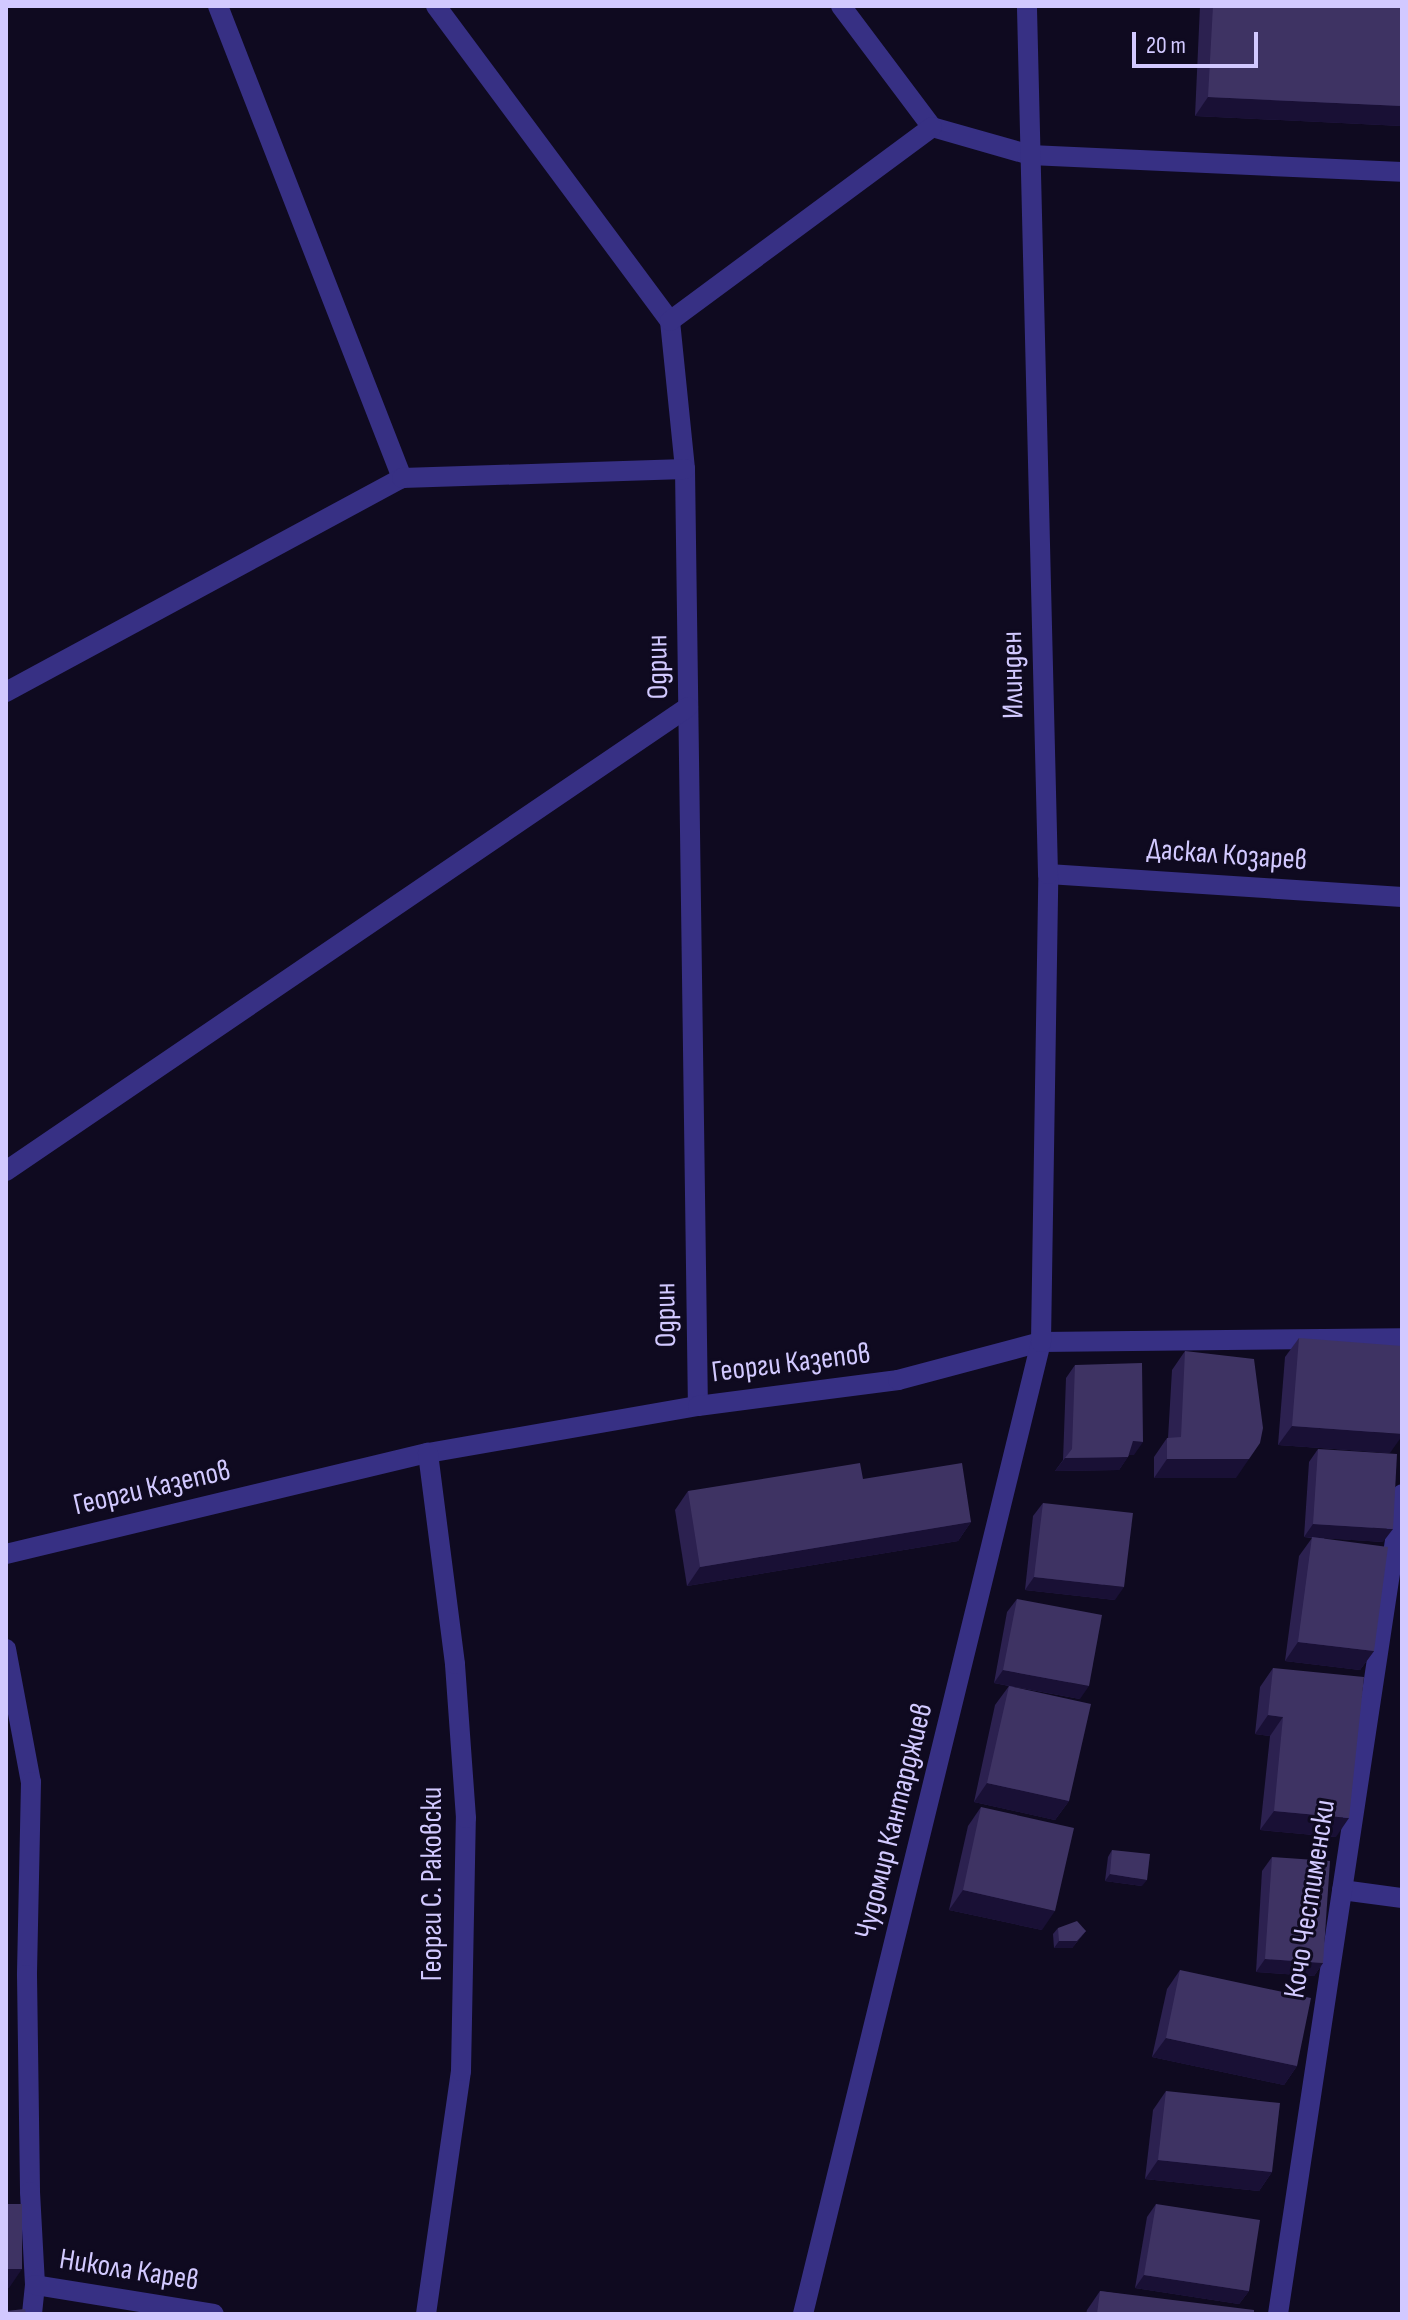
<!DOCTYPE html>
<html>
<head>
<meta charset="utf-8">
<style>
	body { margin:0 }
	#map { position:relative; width:1408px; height:2320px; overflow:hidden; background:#0f0a20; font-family:"Sofia Sans Condensed",sans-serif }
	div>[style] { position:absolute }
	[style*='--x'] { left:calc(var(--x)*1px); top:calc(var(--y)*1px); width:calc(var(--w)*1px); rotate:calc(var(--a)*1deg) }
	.lane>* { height:20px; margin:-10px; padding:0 10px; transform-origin:10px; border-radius:10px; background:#373084 }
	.street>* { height:20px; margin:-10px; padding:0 10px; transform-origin:10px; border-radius:10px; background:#373084 }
	.wall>* { inset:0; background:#2c2150 }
	.shaded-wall>* { inset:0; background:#191035 }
	.building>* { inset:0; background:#3e3363 }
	span { translate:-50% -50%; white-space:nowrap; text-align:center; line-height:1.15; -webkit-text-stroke:6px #0f0a20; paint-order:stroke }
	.street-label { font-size:30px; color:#d2c9ff }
	.frame { position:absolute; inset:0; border:8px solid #d2c9ff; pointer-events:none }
	.scale { position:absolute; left:1132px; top:32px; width:126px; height:36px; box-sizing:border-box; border:4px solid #d2c9ff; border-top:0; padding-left:10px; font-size:24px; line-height:28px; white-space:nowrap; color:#d2c9ff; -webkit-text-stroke:6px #0f0a20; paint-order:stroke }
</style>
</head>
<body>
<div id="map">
	<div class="lane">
		<i style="--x:1342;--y:1890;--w:61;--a:7.6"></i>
	</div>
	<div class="street">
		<i style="--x:218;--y:6;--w:507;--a:68.7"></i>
		<i style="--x:436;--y:6;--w:392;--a:53.4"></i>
		<i style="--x:670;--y:321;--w:149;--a:84.2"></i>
		<i style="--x:685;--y:469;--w:937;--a:89.21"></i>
		<i style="--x:841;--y:6;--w:151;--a:53.1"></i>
		<i style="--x:932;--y:127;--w:102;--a:15.9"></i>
		<i style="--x:1030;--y:155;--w:372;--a:2.6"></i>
		<i style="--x:670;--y:321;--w:326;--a:-36.5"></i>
		<i style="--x:6;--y:692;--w:450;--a:-28.4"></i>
		<i style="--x:402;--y:478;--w:283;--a:-1.8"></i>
		<i style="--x:1048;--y:874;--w:355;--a:3.7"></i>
		<i style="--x:6;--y:1171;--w:825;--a:-34.23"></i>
		<i style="--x:6;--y:1554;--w:434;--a:-13.5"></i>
		<i style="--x:428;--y:1453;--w:274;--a:-9.9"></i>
		<i style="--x:698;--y:1406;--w:202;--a:-7.4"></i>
		<i style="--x:898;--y:1380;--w:148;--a:-14.9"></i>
		<i style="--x:1041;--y:1342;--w:361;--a:-0.6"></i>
		<i style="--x:6;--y:1649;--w:135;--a:79.4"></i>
		<i style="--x:31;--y:1782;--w:193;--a:91.2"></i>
		<i style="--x:27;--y:1975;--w:217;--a:89.2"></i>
		<i style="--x:30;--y:2192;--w:93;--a:86.9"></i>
		<i style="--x:35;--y:2285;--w:29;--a:96"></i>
		<i style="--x:35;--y:2285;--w:181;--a:9.2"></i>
		<i style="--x:426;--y:2314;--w:246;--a:-81.8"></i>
		<i style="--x:461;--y:2071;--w:253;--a:-88.9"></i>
		<i style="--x:466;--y:1818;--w:154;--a:-94.1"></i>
		<i style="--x:455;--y:1664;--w:213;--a:-97.3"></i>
		<i style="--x:803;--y:2314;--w:1001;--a:-76.24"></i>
		<i style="--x:1041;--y:1342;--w:468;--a:-89.1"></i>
		<i style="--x:1048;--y:874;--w:868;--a:-91.39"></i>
		<i style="--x:1278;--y:2314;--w:829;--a:-81.4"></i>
	</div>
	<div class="wall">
		<i style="clip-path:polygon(1200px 6px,1402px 6px,1402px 126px,1195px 116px)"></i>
		<i style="clip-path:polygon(1299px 1338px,1390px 1453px,1278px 1445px,1285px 1357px)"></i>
		<i style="clip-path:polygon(1185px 1351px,1236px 1478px,1154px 1478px,1154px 1457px,1167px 1438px,1168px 1438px,1172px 1370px)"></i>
		<i style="clip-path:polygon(1075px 1365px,1134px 1455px,1129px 1455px,1119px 1470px,1055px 1471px,1063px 1460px,1066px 1378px)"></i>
		<i style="clip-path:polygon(1318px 1449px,1383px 1542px,1324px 1538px,1374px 1651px,1360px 1670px,1285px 1661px,1299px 1556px,1312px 1538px,1304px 1537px,1309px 1462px)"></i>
		<i style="clip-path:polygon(863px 1479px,971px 1522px,958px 1541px,687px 1586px,675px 1510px,688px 1491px)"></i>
		<i style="clip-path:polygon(1043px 1503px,1115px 1600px,1025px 1590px,1033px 1516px)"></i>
		<i style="clip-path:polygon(1017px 1599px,1080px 1699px,1014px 1687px,1069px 1801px,1055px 1820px,974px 1802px,995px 1705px,1009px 1686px,994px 1683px,1007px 1612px)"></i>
		<i style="clip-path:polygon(1273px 1668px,1336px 1837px,1260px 1830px,1270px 1736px,1255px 1734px,1260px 1687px)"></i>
		<i style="clip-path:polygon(981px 1807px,1042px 1930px,949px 1910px,968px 1826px)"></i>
		<i style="clip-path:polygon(1112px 1850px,1142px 1886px,1105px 1881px,1108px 1857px)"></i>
		<i style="clip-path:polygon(1272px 1857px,1323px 1963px,1314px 1976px,1256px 1972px,1262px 1871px)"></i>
		<i style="clip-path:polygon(1058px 1928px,1086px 1931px,1072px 1948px,1054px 1948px,1053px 1934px)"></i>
		<i style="clip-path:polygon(1180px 1970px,1297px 2066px,1284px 2085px,1152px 2057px,1167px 1989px)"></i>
		<i style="clip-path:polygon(1166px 2091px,1272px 2172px,1259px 2191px,1145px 2179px,1153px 2110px)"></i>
		<i style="clip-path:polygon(1156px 2204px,1249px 2291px,1239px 2304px,1135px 2288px,1147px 2217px)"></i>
		<i style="clip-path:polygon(1100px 2291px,1254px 2314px,1086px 2314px,1087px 2310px)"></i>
	</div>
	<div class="shaded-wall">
		<i style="clip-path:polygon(1208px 97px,1402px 106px,1402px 126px,1195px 116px)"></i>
		<i style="clip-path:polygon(1292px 1426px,1402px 1434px,1402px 1436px,1390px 1453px,1278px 1445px)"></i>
		<i style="clip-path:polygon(1133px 1441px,1143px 1442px,1134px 1455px,1124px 1455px)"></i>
		<i style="clip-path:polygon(1128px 1457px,1119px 1470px,1055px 1471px,1065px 1458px)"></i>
		<i style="clip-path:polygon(1167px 1459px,1249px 1459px,1236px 1478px,1154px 1478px)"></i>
		<i style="clip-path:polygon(971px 1522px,958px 1541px,687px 1586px,700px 1567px)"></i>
		<i style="clip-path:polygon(1313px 1524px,1393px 1529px,1383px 1542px,1304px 1537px)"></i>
		<i style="clip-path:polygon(1034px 1577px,1124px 1587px,1115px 1600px,1025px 1590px)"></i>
		<i style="clip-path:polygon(1298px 1642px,1374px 1651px,1360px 1670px,1285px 1661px)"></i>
		<i style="clip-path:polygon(1003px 1670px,1089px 1686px,1080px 1699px,994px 1683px)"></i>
		<i style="clip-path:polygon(1268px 1715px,1283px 1717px,1270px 1736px,1255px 1734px)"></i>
		<i style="clip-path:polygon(987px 1783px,1069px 1801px,1055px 1820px,974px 1802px)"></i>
		<i style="clip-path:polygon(1274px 1811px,1349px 1818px,1336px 1837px,1260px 1830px)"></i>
		<i style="clip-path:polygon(1110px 1874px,1147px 1880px,1142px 1886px,1105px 1881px)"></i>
		<i style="clip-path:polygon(963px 1890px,1055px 1911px,1042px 1930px,949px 1910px)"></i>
		<i style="clip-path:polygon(1086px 1931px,1072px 1948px,1054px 1948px,1059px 1941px)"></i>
		<i style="clip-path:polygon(1265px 1959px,1323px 1963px,1314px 1976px,1256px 1972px)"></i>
		<i style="clip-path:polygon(1166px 2038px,1297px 2066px,1284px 2085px,1152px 2057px)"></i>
		<i style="clip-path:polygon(1158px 2160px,1272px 2172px,1259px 2191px,1145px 2179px)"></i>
		<i style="clip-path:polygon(6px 2269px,22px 2269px,9px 2288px,6px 2288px)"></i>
		<i style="clip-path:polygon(1144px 2275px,1249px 2291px,1239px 2304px,1135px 2288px)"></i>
	</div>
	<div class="building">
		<i style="clip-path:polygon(1213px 6px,1402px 6px,1402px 106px,1208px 97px)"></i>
		<i style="clip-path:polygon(1299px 1338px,1402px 1346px,1402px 1434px,1292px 1426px)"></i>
		<i style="clip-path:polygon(1185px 1351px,1254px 1359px,1263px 1428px,1260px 1443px,1249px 1459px,1167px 1459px,1167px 1438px,1181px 1437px)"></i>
		<i style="clip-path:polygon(1142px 1363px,1143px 1442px,1133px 1441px,1128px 1457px,1065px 1458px,1072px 1449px,1075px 1365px)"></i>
		<i style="clip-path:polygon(1318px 1449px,1397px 1454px,1393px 1529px,1313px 1524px)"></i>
		<i style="clip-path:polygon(860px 1463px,863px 1479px,962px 1463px,971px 1522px,700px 1567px,688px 1491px)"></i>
		<i style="clip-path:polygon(1043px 1503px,1133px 1513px,1124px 1587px,1034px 1577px)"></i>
		<i style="clip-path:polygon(1312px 1537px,1388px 1547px,1374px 1651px,1298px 1642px)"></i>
		<i style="clip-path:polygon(1017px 1599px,1102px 1615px,1089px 1686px,1003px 1670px)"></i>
		<i style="clip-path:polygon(1273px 1668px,1364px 1677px,1349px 1818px,1274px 1811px,1283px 1717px,1268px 1715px)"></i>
		<i style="clip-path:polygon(1009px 1686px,1091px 1704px,1069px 1801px,987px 1783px)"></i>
		<i style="clip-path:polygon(981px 1807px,1074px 1828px,1055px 1911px,963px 1890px)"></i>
		<i style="clip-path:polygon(1112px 1850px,1150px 1854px,1147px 1880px,1110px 1874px)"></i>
		<i style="clip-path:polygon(1272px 1857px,1330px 1861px,1323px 1963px,1265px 1959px)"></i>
		<i style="clip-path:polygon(1077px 1921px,1086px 1931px,1077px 1941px,1059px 1941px,1058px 1928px)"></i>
		<i style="clip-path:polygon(1180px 1970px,1311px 1998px,1297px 2066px,1166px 2038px)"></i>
		<i style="clip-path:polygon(1166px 2091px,1280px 2103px,1272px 2172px,1158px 2160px)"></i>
		<i style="clip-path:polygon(6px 2204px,22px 2204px,22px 2269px,6px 2269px)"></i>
		<i style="clip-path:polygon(1156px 2204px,1260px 2220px,1249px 2291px,1144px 2275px)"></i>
		<i style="clip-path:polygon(1100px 2291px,1254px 2310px,1254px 2314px,1097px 2314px)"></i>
		<i style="clip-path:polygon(25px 2309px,26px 2314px,6px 2314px,6px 2311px)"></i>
	</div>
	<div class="street-label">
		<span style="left:658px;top:667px;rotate:-91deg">Одрин</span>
		<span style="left:1013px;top:675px;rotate:-91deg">Илинден</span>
		<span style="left:1227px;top:855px;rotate:4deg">Даскал Козарев</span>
		<span style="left:666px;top:1315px;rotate:-91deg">Одрин</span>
		<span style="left:791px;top:1363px;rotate:-7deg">Георги Казепов</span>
		<span style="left:152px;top:1488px;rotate:-13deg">Георги Казепов</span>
		<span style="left:894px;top:1821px;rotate:-76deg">Чудомир Кантарджиев</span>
		<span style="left:432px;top:1884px;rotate:-90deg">Георги С. Раковски</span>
		<span style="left:1310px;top:1899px;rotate:-81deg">Кочо Честименски</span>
		<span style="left:129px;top:2270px;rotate:9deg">Никола Карев</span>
	</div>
	<div class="frame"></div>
	<div class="scale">20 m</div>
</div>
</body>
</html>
